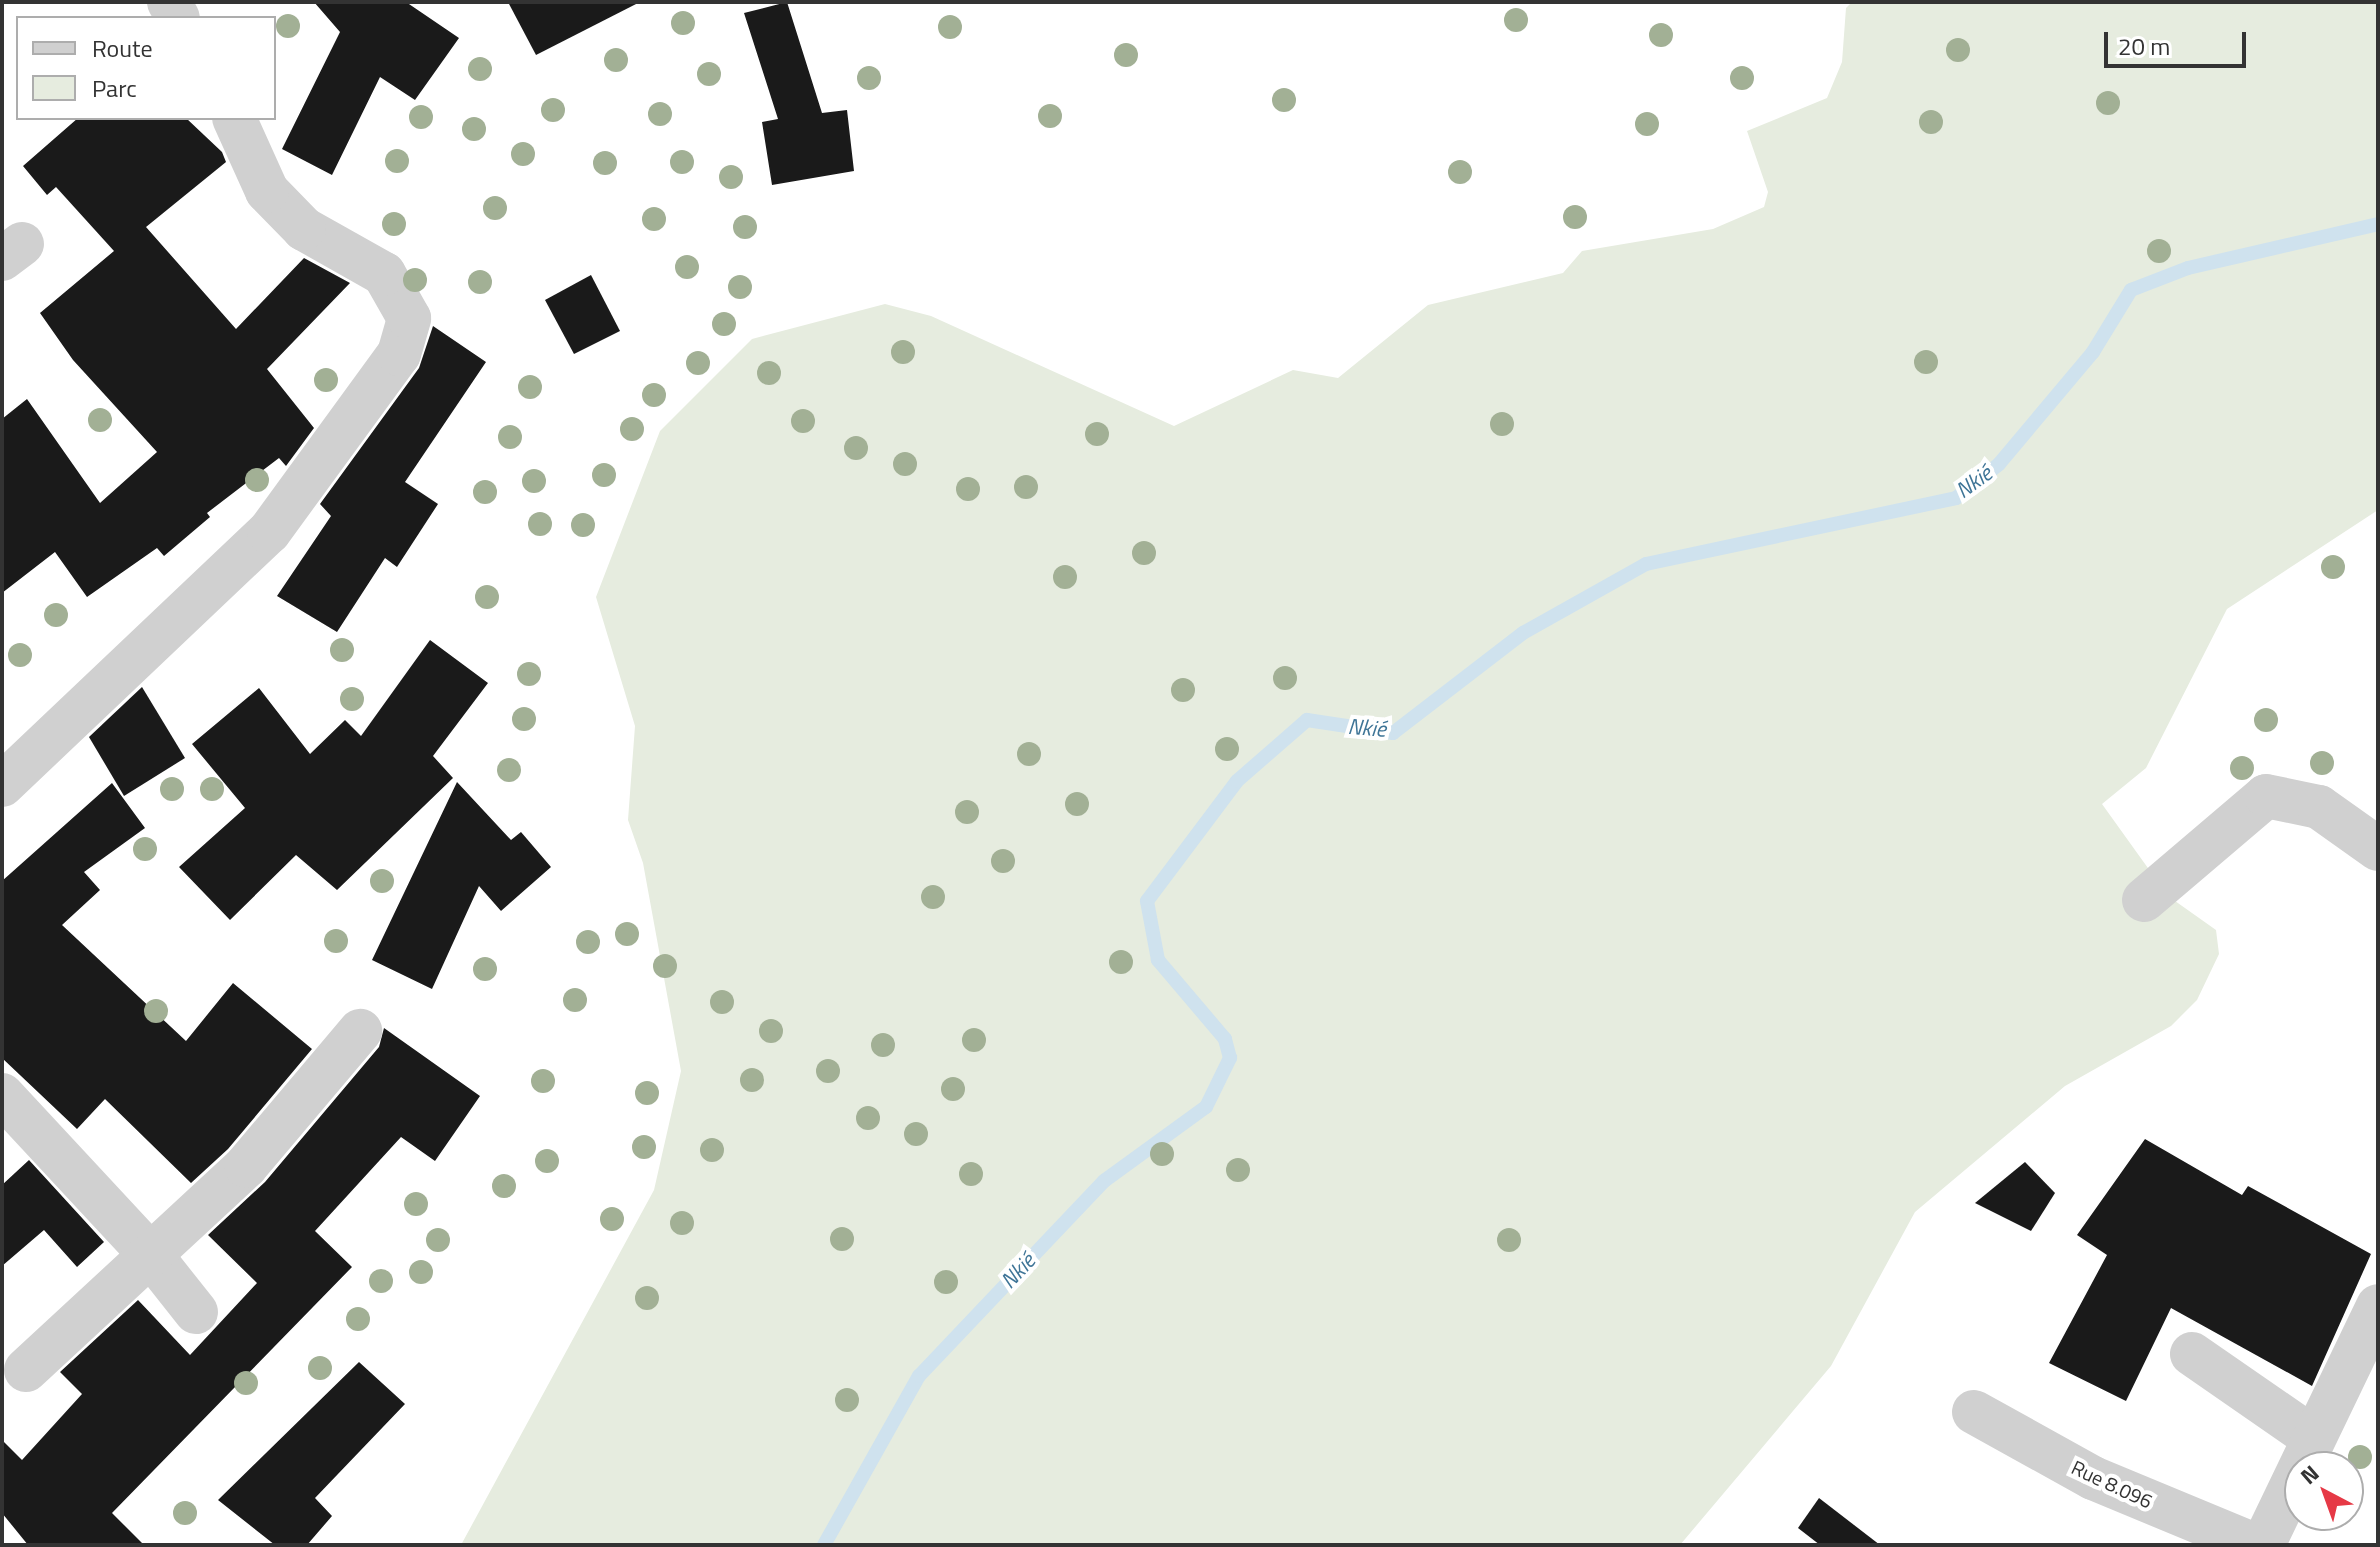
<!DOCTYPE html>
<html>
<head>
<meta charset="utf-8">
<style>
	body { margin:0 }
	#map { position:relative; width:2380px; height:1547px; overflow:hidden; background:#fff; font-family:"Titillium Web",sans-serif }
	div>[style] { position:absolute }
	[style*='--x'] { left:calc(var(--x)*1px); top:calc(var(--y)*1px); width:calc(var(--w)*1px); rotate:calc(var(--a)*1deg) }
	.green>* { inset:0; background:#e6ecdf }
	.stream>* { height:14px; margin:-7px; padding:0 7px; transform-origin:7px; border-radius:7px; background:#cfe2ee }
	.building>* { inset:0; background:#1a1a1a }
	.street>* { height:44px; margin:-22px; padding:0 22px; transform-origin:22px; border-radius:22px; background:#d0d0d0 }
	.trees>* { width:24px; height:24px; margin:-12px; border-radius:50%; background:#a2b095 }
	span { translate:-50% -50%; white-space:nowrap; text-align:center; line-height:1.15; -webkit-text-stroke:8px #fff; paint-order:stroke }
	.street-label { font-size:20px; color:#333 }
	.water-label { font-size:22px; color:#3f7597; font-style:italic }
	.frame { position:absolute; inset:0; border:4px solid #333; pointer-events:none }
	.legend { position:absolute; left:16px; top:16px; width:260px; height:104px; box-sizing:border-box; background:#fff; border:2px solid #adadad; margin:0; padding:10px 14px; list-style:none; font-size:24px; color:#333 }
	.legend li { display:flex; align-items:center; gap:16px; height:40px }
	.legend b { width:40px; border:2px solid #adadad }
	.north { position:absolute; left:2284px; top:1451px; width:80px; height:80px; box-sizing:border-box; background:#fff; border:2px solid #adadad; border-radius:50%; rotate:319deg; font-size:22px; font-weight:700; line-height:32px; text-align:center; color:#333 }
	.north::after { content:''; display:block; margin:auto; width:28px; height:36px; background:#e63946; clip-path:polygon(50% 0,100% 100%,50% 72%,0 100%) }
	.scale { position:absolute; left:2104px; top:32px; width:142px; height:36px; box-sizing:border-box; border:4px solid #333; border-top:0; padding-left:10px; font-size:24px; line-height:28px; white-space:nowrap; color:#333; -webkit-text-stroke:6px #fff; paint-order:stroke }
</style>
</head>
<body>
<div id="map">
	<div class="green">
		<i style="clip-path:polygon(1852px 2px,2378px 2px,2378px 510px,2227px 609px,2146px 768px,2102px 804px,2168px 896px,2216px 930px,2219px 954px,2197px 1000px,2171px 1026px,2065px 1086px,1915px 1212px,1831px 1366px,1680px 1545px,461px 1545px,654px 1190px,681px 1071px,643px 863px,628px 820px,635px 726px,596px 597px,660px 431px,752px 339px,885px 304px,931px 316px,1174px 426px,1293px 370px,1338px 378px,1428px 305px,1563px 273px,1582px 251px,1713px 229px,1764px 207px,1768px 192px,1747px 131px,1827px 98px,1842px 62px,1846px 8px)"></i>
	</div>
	<div class="stream">
		<i style="--x:824;--y:1545;--w:194;--a:-60.7"></i>
		<i style="--x:919;--y:1376;--w:269;--a:-46.5"></i>
		<i style="--x:1104;--y:1181;--w:126;--a:-36"></i>
		<i style="--x:1206;--y:1107;--w:55;--a:-63.9"></i>
		<i style="--x:1230;--y:1058;--w:20;--a:-105"></i>
		<i style="--x:1225;--y:1039;--w:104;--a:-130.3"></i>
		<i style="--x:1158;--y:960;--w:60;--a:-100.6"></i>
		<i style="--x:1147;--y:901;--w:150;--a:-53.1"></i>
		<i style="--x:1237;--y:781;--w:93;--a:-41.1"></i>
		<i style="--x:1307;--y:720;--w:87;--a:8.6"></i>
		<i style="--x:1393;--y:733;--w:164;--a:-37.6"></i>
		<i style="--x:1523;--y:633;--w:141;--a:-29.3"></i>
		<i style="--x:1646;--y:564;--w:317;--a:-12"></i>
		<i style="--x:1956;--y:498;--w:55;--a:-38.3"></i>
		<i style="--x:1999;--y:464;--w:146;--a:-50"></i>
		<i style="--x:2093;--y:352;--w:73;--a:-58.5"></i>
		<i style="--x:2131;--y:290;--w:61;--a:-21.1"></i>
		<i style="--x:2188;--y:268;--w:195;--a:-13"></i>
	</div>
	<div class="building">
		<i style="clip-path:polygon(314px 2px,406px 2px,459px 38px,415px 100px,380px 77px,332px 175px,282px 149px,340px 32px)"></i>
		<i style="clip-path:polygon(508px 2px,640px 2px,536px 55px)"></i>
		<i style="clip-path:polygon(787px 2px,822px 113px,847px 110px,854px 171px,772px 185px,762px 122px,778px 119px,744px 13px)"></i>
		<i style="clip-path:polygon(78px 118px,186px 118px,222px 152px,226px 162px,146px 227px,236px 329px,304px 258px,350px 283px,267px 369px,314px 428px,286px 466px,279px 458px,207px 513px,210px 517px,164px 556px,157px 548px,87px 597px,55px 552px,2px 593px,2px 419px,27px 399px,100px 503px,157px 452px,73px 360px,40px 313px,114px 251px,56px 187px,47px 195px,23px 166px)"></i>
		<i style="clip-path:polygon(591px 275px,620px 331px,574px 354px,545px 300px)"></i>
		<i style="clip-path:polygon(433px 326px,486px 362px,405px 482px,438px 504px,397px 567px,385px 558px,337px 632px,277px 596px,331px 516px,320px 504px,419px 368px)"></i>
		<i style="clip-path:polygon(430px 640px,488px 683px,433px 756px,453px 778px,337px 890px,296px 855px,230px 920px,179px 867px,245px 808px,192px 744px,259px 688px,310px 754px,345px 720px,361px 736px)"></i>
		<i style="clip-path:polygon(142px 687px,185px 758px,124px 796px,89px 737px)"></i>
		<i style="clip-path:polygon(457px 782px,511px 840px,521px 832px,551px 867px,501px 911px,479px 886px,432px 989px,372px 960px)"></i>
		<i style="clip-path:polygon(112px 783px,145px 828px,84px 872px,100px 890px,62px 925px,186px 1041px,233px 983px,312px 1049px,228px 1149px,191px 1183px,105px 1099px,77px 1129px,2px 1058px,2px 881px)"></i>
		<i style="clip-path:polygon(384px 1028px,480px 1096px,435px 1161px,401px 1137px,315px 1231px,352px 1267px,112px 1513px,144px 1545px,28px 1545px,2px 1513px,2px 1440px,22px 1460px,82px 1394px,60px 1372px,138px 1300px,190px 1355px,257px 1283px,208px 1235px,265px 1182px,379px 1047px)"></i>
		<i style="clip-path:polygon(2145px 1139px,2242px 1195px,2248px 1186px,2371px 1254px,2312px 1386px,2171px 1308px,2126px 1401px,2049px 1363px,2107px 1255px,2077px 1235px)"></i>
		<i style="clip-path:polygon(29px 1160px,104px 1242px,77px 1267px,44px 1230px,2px 1266px,2px 1185px)"></i>
		<i style="clip-path:polygon(2025px 1162px,2055px 1193px,2031px 1231px,1975px 1203px)"></i>
		<i style="clip-path:polygon(359px 1362px,405px 1404px,315px 1498px,332px 1516px,307px 1545px,275px 1545px,218px 1500px)"></i>
		<i style="clip-path:polygon(1819px 1498px,1880px 1545px,1820px 1545px,1798px 1528px)"></i>
	</div>
	<div class="street">
		<i style="--x:169;--y:2;--w:18;--a:61"></i>
		<i style="--x:2;--y:259;--w:25;--a:-37"></i>
		<i style="--x:2;--y:785;--w:368;--a:-43.5"></i>
		<i style="--x:269;--y:532;--w:220;--a:-53.9"></i>
		<i style="--x:399;--y:354;--w:37;--a:-74"></i>
		<i style="--x:409;--y:318;--w:51;--a:-119.6"></i>
		<i style="--x:384;--y:274;--w:92;--a:-150.6"></i>
		<i style="--x:304;--y:229;--w:53;--a:-134.2"></i>
		<i style="--x:267;--y:191;--w:80;--a:-114.3"></i>
		<i style="--x:2144;--y:900;--w:160;--a:-40.4"></i>
		<i style="--x:2266;--y:796;--w:54;--a:11.7"></i>
		<i style="--x:2319;--y:807;--w:72;--a:35.4"></i>
		<i style="--x:2;--y:1095;--w:217;--a:47.1"></i>
		<i style="--x:150;--y:1254;--w:74;--a:51.6"></i>
		<i style="--x:2192;--y:1354;--w:146;--a:34.7"></i>
		<i style="--x:26;--y:1370;--w:300;--a:-42.8"></i>
		<i style="--x:246;--y:1166;--w:177;--a:-49.8"></i>
		<i style="--x:1974;--y:1412;--w:136;--a:29"></i>
		<i style="--x:2093;--y:1478;--w:175;--a:22.5"></i>
		<i style="--x:2263;--y:1545;--w:265;--a:-64.3"></i>
	</div>
	<div class="trees">
		<i style="left:1516px;top:20px"></i>
		<i style="left:683px;top:23px"></i>
		<i style="left:288px;top:26px"></i>
		<i style="left:950px;top:27px"></i>
		<i style="left:1661px;top:35px"></i>
		<i style="left:1958px;top:50px"></i>
		<i style="left:1126px;top:55px"></i>
		<i style="left:616px;top:60px"></i>
		<i style="left:480px;top:69px"></i>
		<i style="left:709px;top:74px"></i>
		<i style="left:869px;top:78px"></i>
		<i style="left:1742px;top:78px"></i>
		<i style="left:1284px;top:100px"></i>
		<i style="left:2108px;top:103px"></i>
		<i style="left:553px;top:110px"></i>
		<i style="left:660px;top:114px"></i>
		<i style="left:1050px;top:116px"></i>
		<i style="left:421px;top:117px"></i>
		<i style="left:1931px;top:122px"></i>
		<i style="left:1647px;top:124px"></i>
		<i style="left:474px;top:129px"></i>
		<i style="left:523px;top:154px"></i>
		<i style="left:397px;top:161px"></i>
		<i style="left:682px;top:162px"></i>
		<i style="left:605px;top:163px"></i>
		<i style="left:1460px;top:172px"></i>
		<i style="left:731px;top:177px"></i>
		<i style="left:495px;top:208px"></i>
		<i style="left:1575px;top:217px"></i>
		<i style="left:654px;top:219px"></i>
		<i style="left:394px;top:224px"></i>
		<i style="left:745px;top:227px"></i>
		<i style="left:2159px;top:251px"></i>
		<i style="left:687px;top:267px"></i>
		<i style="left:415px;top:280px"></i>
		<i style="left:480px;top:282px"></i>
		<i style="left:740px;top:287px"></i>
		<i style="left:724px;top:324px"></i>
		<i style="left:903px;top:352px"></i>
		<i style="left:1926px;top:362px"></i>
		<i style="left:698px;top:363px"></i>
		<i style="left:769px;top:373px"></i>
		<i style="left:326px;top:380px"></i>
		<i style="left:530px;top:387px"></i>
		<i style="left:654px;top:395px"></i>
		<i style="left:100px;top:420px"></i>
		<i style="left:803px;top:421px"></i>
		<i style="left:1502px;top:424px"></i>
		<i style="left:632px;top:429px"></i>
		<i style="left:1097px;top:434px"></i>
		<i style="left:510px;top:437px"></i>
		<i style="left:856px;top:448px"></i>
		<i style="left:905px;top:464px"></i>
		<i style="left:604px;top:475px"></i>
		<i style="left:257px;top:480px"></i>
		<i style="left:534px;top:481px"></i>
		<i style="left:1026px;top:487px"></i>
		<i style="left:968px;top:489px"></i>
		<i style="left:485px;top:492px"></i>
		<i style="left:540px;top:524px"></i>
		<i style="left:583px;top:525px"></i>
		<i style="left:1144px;top:553px"></i>
		<i style="left:2333px;top:567px"></i>
		<i style="left:1065px;top:577px"></i>
		<i style="left:487px;top:597px"></i>
		<i style="left:56px;top:615px"></i>
		<i style="left:342px;top:650px"></i>
		<i style="left:20px;top:655px"></i>
		<i style="left:529px;top:674px"></i>
		<i style="left:1285px;top:678px"></i>
		<i style="left:1183px;top:690px"></i>
		<i style="left:352px;top:699px"></i>
		<i style="left:524px;top:719px"></i>
		<i style="left:2266px;top:720px"></i>
		<i style="left:1227px;top:749px"></i>
		<i style="left:1029px;top:754px"></i>
		<i style="left:2322px;top:763px"></i>
		<i style="left:2242px;top:768px"></i>
		<i style="left:509px;top:770px"></i>
		<i style="left:172px;top:789px"></i>
		<i style="left:212px;top:789px"></i>
		<i style="left:1077px;top:804px"></i>
		<i style="left:967px;top:812px"></i>
		<i style="left:145px;top:849px"></i>
		<i style="left:1003px;top:861px"></i>
		<i style="left:382px;top:881px"></i>
		<i style="left:933px;top:897px"></i>
		<i style="left:627px;top:934px"></i>
		<i style="left:336px;top:941px"></i>
		<i style="left:588px;top:942px"></i>
		<i style="left:1121px;top:962px"></i>
		<i style="left:665px;top:966px"></i>
		<i style="left:485px;top:969px"></i>
		<i style="left:575px;top:1000px"></i>
		<i style="left:722px;top:1002px"></i>
		<i style="left:156px;top:1011px"></i>
		<i style="left:771px;top:1031px"></i>
		<i style="left:974px;top:1040px"></i>
		<i style="left:883px;top:1045px"></i>
		<i style="left:828px;top:1071px"></i>
		<i style="left:752px;top:1080px"></i>
		<i style="left:543px;top:1081px"></i>
		<i style="left:953px;top:1089px"></i>
		<i style="left:647px;top:1093px"></i>
		<i style="left:868px;top:1118px"></i>
		<i style="left:916px;top:1134px"></i>
		<i style="left:644px;top:1147px"></i>
		<i style="left:712px;top:1150px"></i>
		<i style="left:1162px;top:1154px"></i>
		<i style="left:547px;top:1161px"></i>
		<i style="left:1238px;top:1170px"></i>
		<i style="left:971px;top:1174px"></i>
		<i style="left:504px;top:1186px"></i>
		<i style="left:416px;top:1204px"></i>
		<i style="left:612px;top:1219px"></i>
		<i style="left:682px;top:1223px"></i>
		<i style="left:842px;top:1239px"></i>
		<i style="left:438px;top:1240px"></i>
		<i style="left:1509px;top:1240px"></i>
		<i style="left:421px;top:1272px"></i>
		<i style="left:381px;top:1281px"></i>
		<i style="left:946px;top:1282px"></i>
		<i style="left:647px;top:1298px"></i>
		<i style="left:358px;top:1319px"></i>
		<i style="left:320px;top:1368px"></i>
		<i style="left:246px;top:1383px"></i>
		<i style="left:847px;top:1400px"></i>
		<i style="left:2360px;top:1457px"></i>
		<i style="left:185px;top:1513px"></i>
	</div>
	<div class="street-label">
		<span style="left:2112px;top:1484px;rotate:25deg">Rue 8.096</span>
	</div>
	<div class="water-label">
		<span style="left:1974px;top:482px;rotate:-36deg">Nkié</span>
		<span style="left:1367px;top:728px;rotate:5deg">Nkié</span>
		<span style="left:1018px;top:1271px;rotate:-47deg">Nkié</span>
	</div>
	<div class="frame"></div>
	<ul class="legend">
	<li><b style="height:10px;background:#d0d0d0"></b>Route</li>
	<li><b style="height:22px;background:#e6ecdf"></b>Parc</li>
	</ul>
	<div class="north">N</div>
	<div class="scale">20 m</div>
</div>
</body>
</html>
